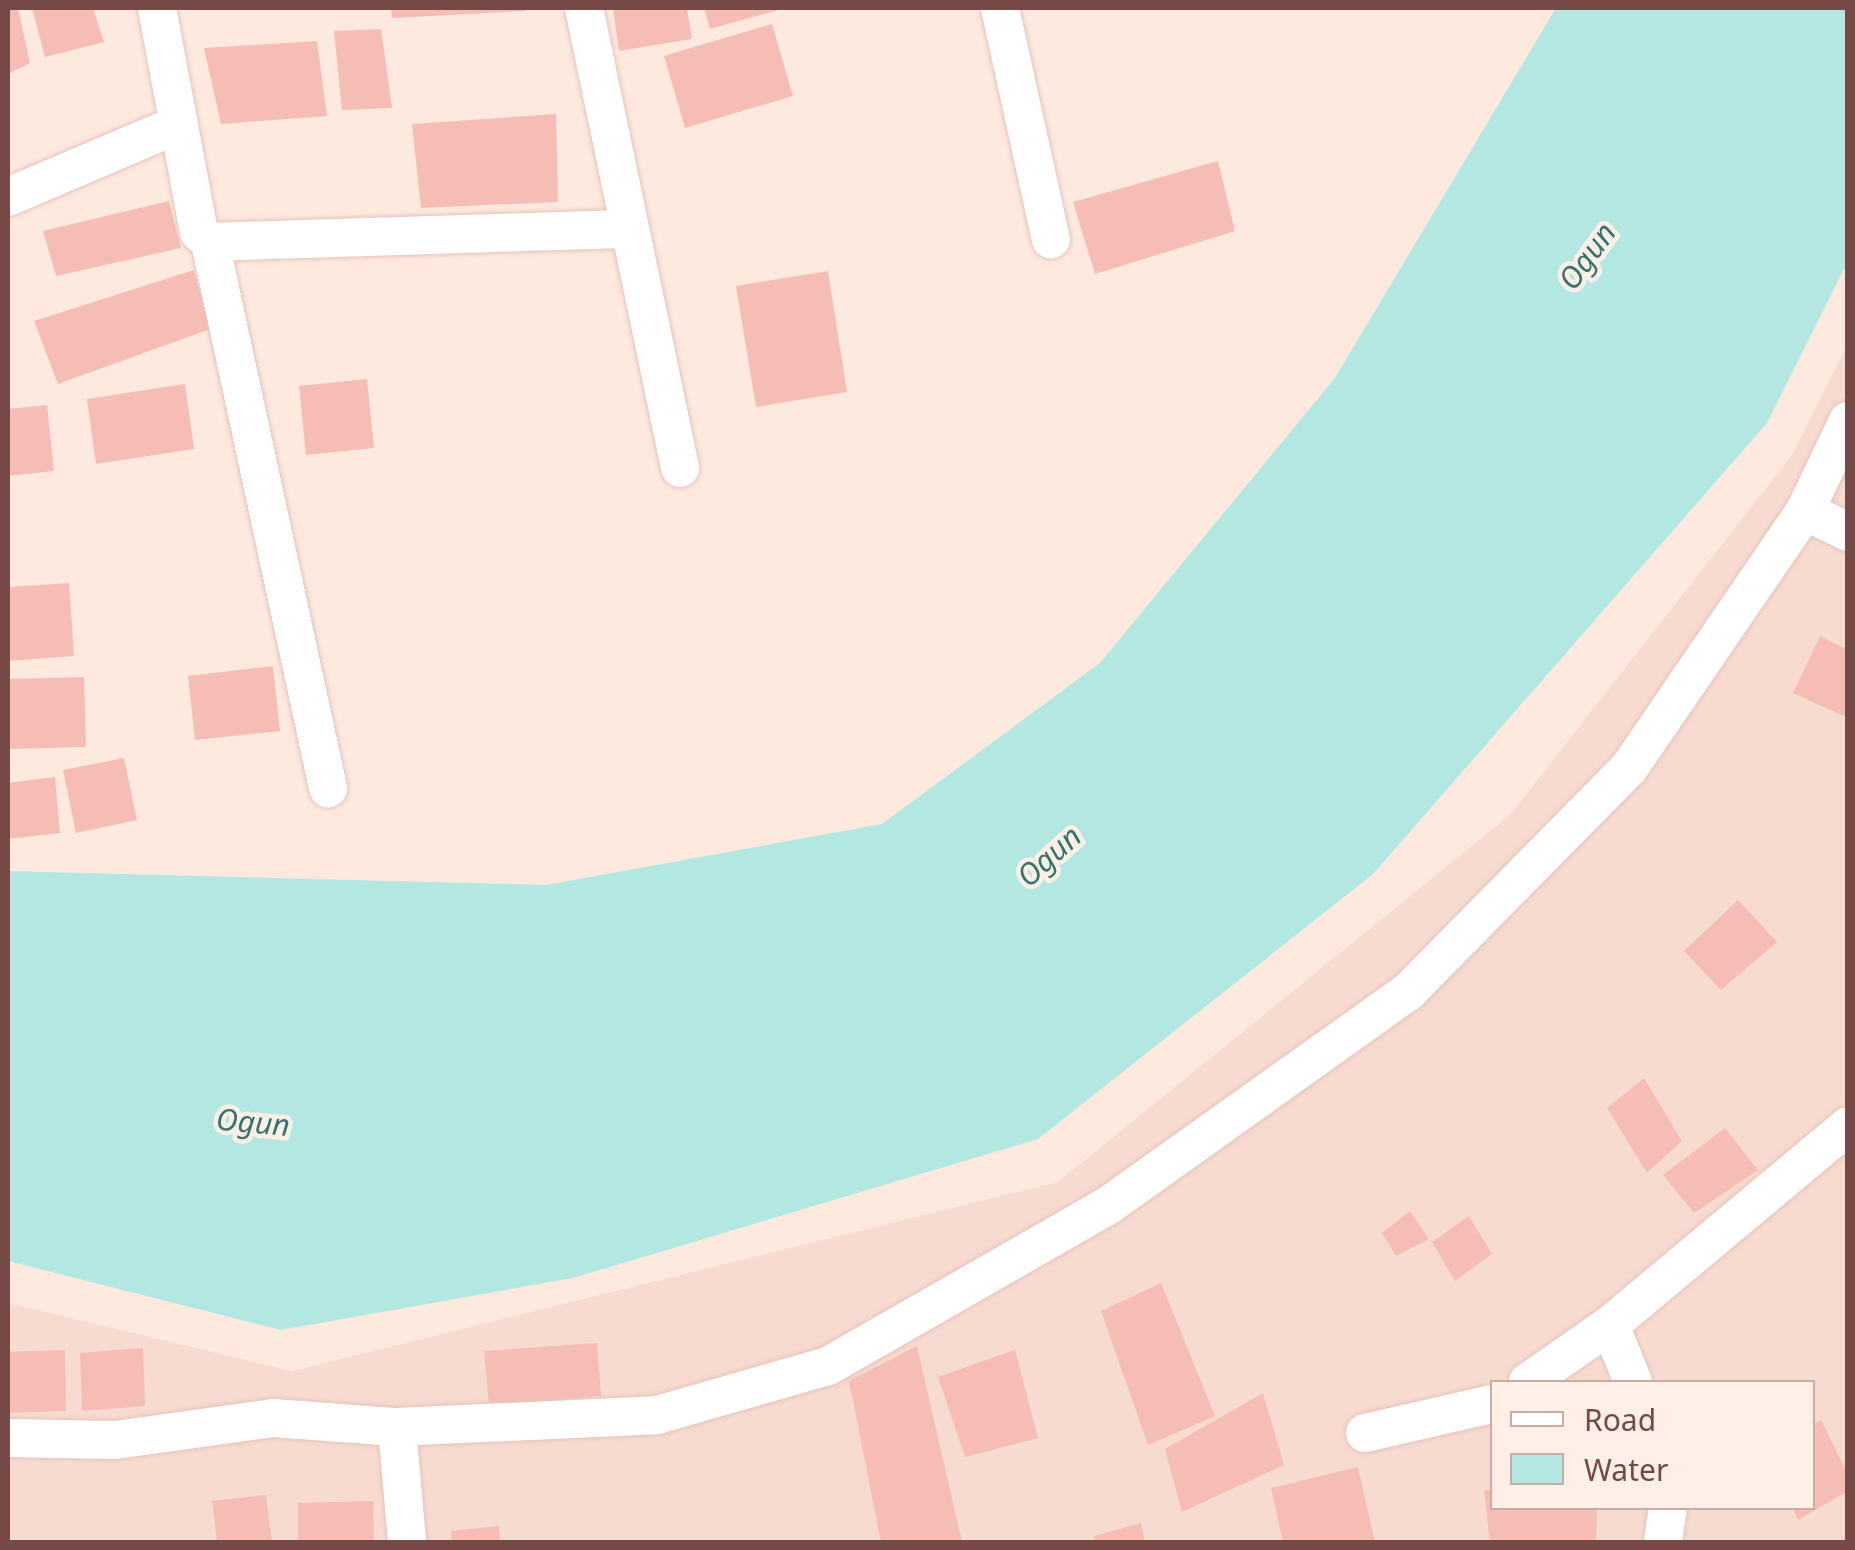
<!DOCTYPE html>
<html>
<head>
<meta charset="utf-8">
<style>
	body { margin:0 }
	#map { position:relative; width:1855px; height:1550px; overflow:hidden; background:#fee9df; font-family:"Noto Sans",sans-serif }
	div>[style] { position:absolute }
	[style*='--x'] { left:calc(var(--x)*1px); top:calc(var(--y)*1px); width:calc(var(--w)*1px); rotate:calc(var(--a)*1deg) }
	.residential>* { inset:0; background:#f8dbd0 }
	.water>* { inset:0; background:#b2e8e1 }
	.building>* { inset:0; background:#f5bdb5 }
	.roads { filter:drop-shadow(0 0 2px #e4c5bd) drop-shadow(0 0 2px #e4c5bd) }
	.minor>* { height:38px; margin:-19px; padding:0 19px; transform-origin:19px; border-radius:19px; background:#fff }
	span { translate:-50% -50%; white-space:nowrap; text-align:center; line-height:1.15; -webkit-text-stroke:9px #ffefe6; paint-order:stroke }
	.water-label { font-size:30px; color:#35756f; font-style:italic }
	.frame { position:absolute; inset:0; border:10px solid #754945; pointer-events:none }
	.legend { position:absolute; left:1490px; top:1380px; width:325px; height:130px; box-sizing:border-box; background:#ffefe6; border:2px solid #c8ada6; margin:0; padding:12px 18px; list-style:none; font-size:30px; color:#754945 }
	.legend li { display:flex; align-items:center; gap:20px; height:50px }
	.legend b { width:50px; border:2px solid #c8ada6 }
</style>
</head>
<body>
<div id="map">
	<div class="residential">
		<i style="clip-path:polygon(evenodd,1847px 346px,1847px 1542px,8px 1542px,8px 1303px,292px 1371px,1058px 1182px,1510px 815px,1792px 455px,1847px 346px,1492px 1382px,1812px 1382px,1812px 1508px,1492px 1508px,1492px 1382px)"></i>
	</div>
	<div class="water">
		<i style="clip-path:polygon(1556px 8px,1847px 8px,1847px 263px,1767px 423px,1373px 874px,1038px 1139px,573px 1278px,281px 1330px,8px 1261px,8px 871px,546px 885px,882px 824px,1100px 663px,1335px 378px)"></i>
	</div>
	<div class="building">
		<i style="clip-path:polygon(8px 8px,18px 8px,30px 63px,8px 74px)"></i>
		<i style="clip-path:polygon(32px 8px,93px 8px,104px 42px,45px 57px)"></i>
		<i style="clip-path:polygon(391px 8px,525px 8px,526px 11px,392px 18px)"></i>
		<i style="clip-path:polygon(613px 8px,687px 8px,692px 39px,619px 51px)"></i>
		<i style="clip-path:polygon(704px 8px,782px 8px,782px 9px,710px 29px)"></i>
		<i style="clip-path:polygon(772px 24px,793px 96px,685px 128px,664px 56px)"></i>
		<i style="clip-path:polygon(381px 29px,392px 108px,342px 110px,334px 31px)"></i>
		<i style="clip-path:polygon(317px 41px,327px 116px,221px 124px,204px 48px)"></i>
		<i style="clip-path:polygon(556px 114px,558px 202px,421px 208px,412px 124px)"></i>
		<i style="clip-path:polygon(1218px 161px,1235px 231px,1095px 274px,1073px 202px)"></i>
		<i style="clip-path:polygon(169px 201px,181px 248px,56px 276px,43px 231px)"></i>
		<i style="clip-path:polygon(194px 270px,210px 329px,58px 384px,34px 321px)"></i>
		<i style="clip-path:polygon(828px 271px,847px 392px,756px 407px,736px 286px)"></i>
		<i style="clip-path:polygon(367px 379px,374px 448px,306px 455px,299px 386px)"></i>
		<i style="clip-path:polygon(185px 384px,194px 449px,96px 464px,87px 399px)"></i>
		<i style="clip-path:polygon(47px 405px,54px 471px,8px 476px,8px 409px)"></i>
		<i style="clip-path:polygon(69px 583px,74px 656px,8px 661px,8px 587px)"></i>
		<i style="clip-path:polygon(1820px 636px,1848px 650px,1848px 718px,1793px 693px)"></i>
		<i style="clip-path:polygon(273px 666px,280px 731px,195px 740px,188px 676px)"></i>
		<i style="clip-path:polygon(84px 677px,86px 747px,8px 749px,8px 679px)"></i>
		<i style="clip-path:polygon(124px 758px,137px 820px,76px 833px,63px 770px)"></i>
		<i style="clip-path:polygon(55px 777px,60px 833px,8px 839px,8px 783px)"></i>
		<i style="clip-path:polygon(1738px 900px,1777px 942px,1721px 990px,1684px 951px)"></i>
		<i style="clip-path:polygon(1644px 1078px,1682px 1141px,1647px 1173px,1607px 1108px)"></i>
		<i style="clip-path:polygon(1725px 1128px,1758px 1170px,1694px 1213px,1663px 1175px)"></i>
		<i style="clip-path:polygon(1410px 1211px,1429px 1239px,1396px 1256px,1382px 1233px)"></i>
		<i style="clip-path:polygon(1469px 1216px,1492px 1254px,1455px 1281px,1432px 1242px)"></i>
		<i style="clip-path:polygon(1161px 1283px,1215px 1416px,1148px 1445px,1101px 1311px)"></i>
		<i style="clip-path:polygon(597px 1343px,601px 1396px,489px 1406px,484px 1351px)"></i>
		<i style="clip-path:polygon(917px 1346px,962px 1542px,881px 1542px,849px 1381px)"></i>
		<i style="clip-path:polygon(143px 1348px,145px 1406px,82px 1411px,80px 1353px)"></i>
		<i style="clip-path:polygon(65px 1350px,66px 1411px,8px 1413px,8px 1352px)"></i>
		<i style="clip-path:polygon(1015px 1350px,1038px 1438px,965px 1457px,938px 1377px)"></i>
		<i style="clip-path:polygon(1263px 1393px,1284px 1465px,1182px 1512px,1165px 1449px)"></i>
		<i style="clip-path:polygon(1821px 1420px,1848px 1475px,1848px 1491px,1798px 1520px,1793px 1508px,1812px 1508px,1812px 1425px)"></i>
		<i style="clip-path:polygon(1358px 1467px,1375px 1542px,1283px 1542px,1271px 1488px)"></i>
		<i style="clip-path:polygon(1484px 1490px,1492px 1490px,1492px 1508px,1597px 1508px,1596px 1542px,1490px 1542px)"></i>
		<i style="clip-path:polygon(266px 1495px,272px 1542px,217px 1542px,212px 1501px)"></i>
		<i style="clip-path:polygon(373px 1501px,374px 1542px,298px 1542px,298px 1503px)"></i>
		<i style="clip-path:polygon(1141px 1523px,1145px 1542px,1095px 1542px,1094px 1536px)"></i>
		<i style="clip-path:polygon(499px 1526px,500px 1542px,452px 1542px,451px 1531px)"></i>
	</div>
	<div class="roads">
		<div class="minor">
			<i style="--x:157;--y:8;--w:228;--a:79.4"></i>
			<i style="--x:199;--y:232;--w:15;--a:42"></i>
			<i style="--x:210;--y:242;--w:419;--a:-1.8"></i>
			<i style="--x:584;--y:8;--w:470;--a:78.2"></i>
			<i style="--x:1000;--y:8;--w:237;--a:77.6"></i>
			<i style="--x:8;--y:197;--w:184;--a:-23.1"></i>
			<i style="--x:210;--y:242;--w:559;--a:77.8"></i>
			<i style="--x:1805;--y:511;--w:48;--a:26"></i>
			<i style="--x:1610;--y:1325;--w:310;--a:-39.9"></i>
			<i style="--x:1528;--y:1382;--w:100;--a:-34.8"></i>
			<i style="--x:1610;--y:1325;--w:61;--a:68"></i>
			<i style="--x:397;--y:1427;--w:115;--a:85"></i>
			<i style="--x:1365;--y:1433;--w:130;--a:-12.9"></i>
			<i style="--x:8;--y:1438;--w:107;--a:1.1"></i>
			<i style="--x:115;--y:1440;--w:160;--a:-7.9"></i>
			<i style="--x:273;--y:1418;--w:124;--a:4.2"></i>
			<i style="--x:397;--y:1427;--w:260;--a:-2.6"></i>
			<i style="--x:657;--y:1415;--w:178;--a:-16"></i>
			<i style="--x:828;--y:1366;--w:324;--a:-29.8"></i>
			<i style="--x:1109;--y:1205;--w:369;--a:-35.5"></i>
			<i style="--x:1409;--y:991;--w:313;--a:-45.4"></i>
			<i style="--x:1629;--y:768;--w:311;--a:-55.6"></i>
			<i style="--x:1805;--y:511;--w:100;--a:-64.5"></i>
			<i style="--x:1663;--y:1542;--w:34;--a:-82"></i>
		</div>
	</div>
	<div class="water-label">
		<span style="left:1587px;top:256px;rotate:-54deg">Ogun</span>
		<span style="left:1049px;top:856px;rotate:-42deg">Ogun</span>
		<span style="left:253px;top:1122px;rotate:5deg">Ogun</span>
	</div>
	<div class="frame"></div>
	<ul class="legend">
	<li><b style="height:12px;background:#fff"></b>Road</li>
	<li><b style="height:28px;background:#b2e8e1"></b>Water</li>
	</ul>
</div>
</body>
</html>
